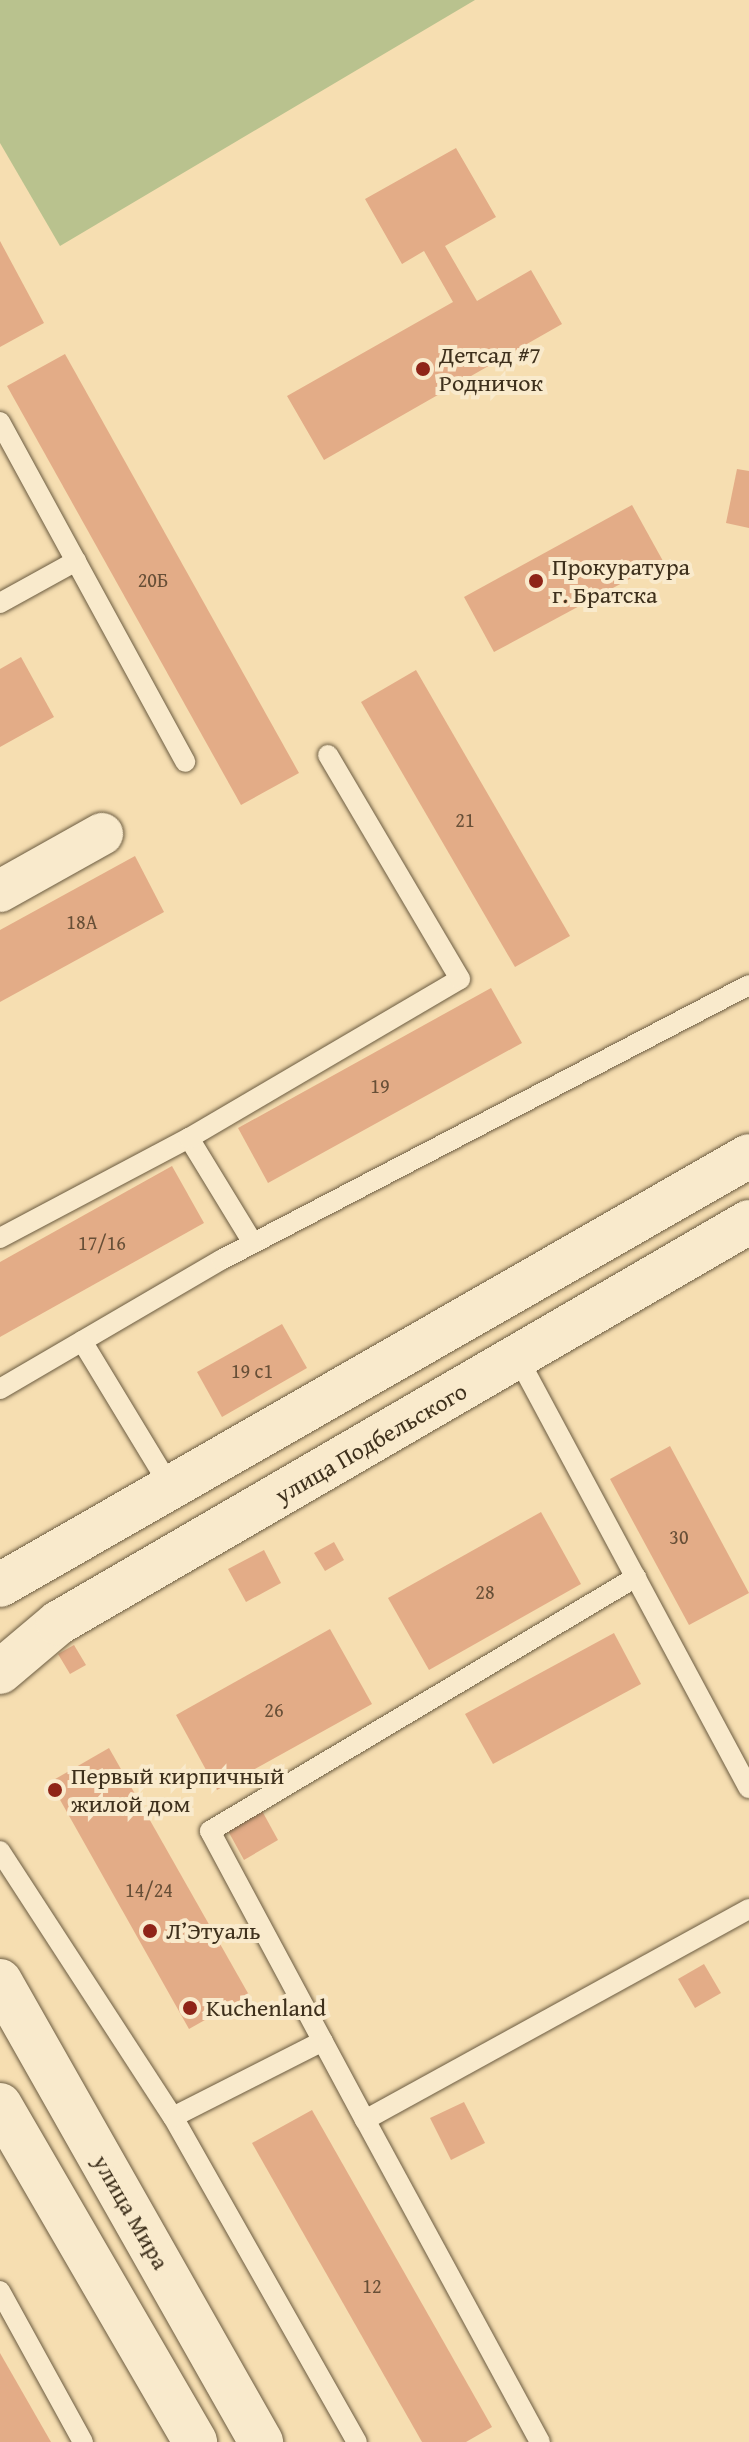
<!DOCTYPE html>
<html>
<head>
<meta charset="utf-8">
<style>
	body { margin:0 }
	#map { position:relative; width:749px; height:2442px; overflow:hidden; background:#f6deb1; font-family:"Gentium Book Plus",serif }
	div>[style] { position:absolute }
	[style*='--x'] { left:calc(var(--x)*1px); top:calc(var(--y)*1px); width:calc(var(--w)*1px); rotate:calc(var(--a)*1deg) }
	.green>* { inset:0; background:#b9c28e }
	.building>* { inset:0; background:#e3ac87 }
	.roads { filter:drop-shadow(0 0 2px #6c5c41) drop-shadow(0 0 2px #6c5c41) }
	.service>* { height:20px; margin:-10px; padding:0 10px; transform-origin:10px; border-radius:10px; background:#f9eacc }
	.minor>* { height:42px; margin:-21px; padding:0 21px; transform-origin:21px; border-radius:21px; background:#f9eacc }
	.tertiary>* { height:44px; margin:-22px; padding:0 22px; transform-origin:22px; border-radius:22px; background:#f9eacc }
	.secondary>* { height:44px; margin:-22px; padding:0 22px; transform-origin:22px; border-radius:22px; background:#f9eacc }
	.dots>* { width:22px; height:22px; translate:-50% -50%; box-sizing:border-box; border:4px solid #f9eacc; border-radius:50% }
	span { translate:-50% -50%; white-space:nowrap; text-align:center; line-height:1.15; -webkit-text-stroke:8px #f9eacc; paint-order:stroke }
	.number-label { font-size:20px; color:#674f37 }
	.number-label span { -webkit-text-stroke-width:0 }
	.poi-label { font-size:24px; color:#3e301c }
	.left { translate:0 -50%; text-align:left }
	.street-label { font-size:24px; color:#3e301c }
</style>
</head>
<body>
<div id="map">
	<div class="green">
		<i style="clip-path:polygon(0 0,475px 0,60px 246px,0 143px)"></i>
	</div>
	<div class="building">
		<i style="clip-path:polygon(456px 148px,496px 217px,445px 246px,477px 301px,531px 270px,562px 324px,324px 460px,287px 396px,453px 302px,424px 251px,402px 264px,365px 199px)"></i>
		<i style="clip-path:polygon(0 241px,44px 323px,0 347px)"></i>
		<i style="clip-path:polygon(65px 354px,299px 773px,241px 805px,7px 386px)"></i>
		<i style="clip-path:polygon(737px 469px,749px 471px,749px 528px,726px 523px)"></i>
		<i style="clip-path:polygon(632px 505px,663px 561px,494px 652px,464px 597px)"></i>
		<i style="clip-path:polygon(21px 657px,54px 717px,0 747px,0 669px)"></i>
		<i style="clip-path:polygon(416px 670px,570px 936px,515px 967px,361px 702px)"></i>
		<i style="clip-path:polygon(135px 856px,164px 912px,0 1002px,0 930px)"></i>
		<i style="clip-path:polygon(491px 988px,522px 1043px,268px 1183px,238px 1128px)"></i>
		<i style="clip-path:polygon(172px 1166px,204px 1223px,0 1337px,0 1262px)"></i>
		<i style="clip-path:polygon(282px 1324px,307px 1368px,222px 1417px,197px 1372px)"></i>
		<i style="clip-path:polygon(670px 1446px,749px 1593px,689px 1625px,610px 1479px)"></i>
		<i style="clip-path:polygon(541px 1512px,581px 1584px,429px 1670px,388px 1598px)"></i>
		<i style="clip-path:polygon(334px 1542px,344px 1560px,325px 1571px,314px 1553px)"></i>
		<i style="clip-path:polygon(264px 1550px,281px 1583px,246px 1602px,228px 1569px)"></i>
		<i style="clip-path:polygon(330px 1629px,372px 1704px,217px 1790px,176px 1715px)"></i>
		<i style="clip-path:polygon(614px 1633px,641px 1684px,493px 1764px,465px 1714px)"></i>
		<i style="clip-path:polygon(74px 1645px,86px 1665px,70px 1674px,58px 1654px)"></i>
		<i style="clip-path:polygon(109px 1748px,249px 1995px,189px 2029px,50px 1782px)"></i>
		<i style="clip-path:polygon(261px 1809px,278px 1840px,244px 1860px,227px 1829px)"></i>
		<i style="clip-path:polygon(704px 1964px,721px 1993px,695px 2008px,678px 1979px)"></i>
		<i style="clip-path:polygon(464px 2102px,485px 2143px,451px 2160px,430px 2118px)"></i>
		<i style="clip-path:polygon(312px 2110px,492px 2427px,466px 2442px,422px 2442px,252px 2143px)"></i>
		<i style="clip-path:polygon(0 2353px,51px 2442px,0 2442px)"></i>
	</div>
	<div class="roads">
		<div class="service">
			<i style="--x:0;--y:422;--w:387;--a:61.4"></i>
			<i style="--x:0;--y:603;--w:87;--a:-28.9"></i>
			<i style="--x:0;--y:1238;--w:214;--a:-27.9"></i>
			<i style="--x:253;--y:1243;--w:123;--a:-121.4"></i>
			<i style="--x:189;--y:1138;--w:314;--a:-30.4"></i>
			<i style="--x:460;--y:979;--w:260;--a:-120.5"></i>
			<i style="--x:82;--y:1341;--w:175;--a:58.8"></i>
			<i style="--x:518;--y:1358;--w:488;--a:61.8"></i>
			<i style="--x:0;--y:1389;--w:256;--a:-30.3"></i>
			<i style="--x:221;--y:1260;--w:595;--a:-27.51"></i>
			<i style="--x:0;--y:1851;--w:317;--a:57"></i>
			<i style="--x:173;--y:2117;--w:373;--a:60.5"></i>
			<i style="--x:173;--y:2117;--w:168;--a:-26.9"></i>
			<i style="--x:365;--y:2120;--w:328;--a:-118.2"></i>
			<i style="--x:210;--y:1831;--w:496;--a:-30.8"></i>
			<i style="--x:0;--y:2291;--w:172;--a:61.2"></i>
			<i style="--x:540;--y:2442;--w:366;--a:-118.5"></i>
			<i style="--x:365;--y:2120;--w:438;--a:-28.8"></i>
		</div>
		<div class="minor">
			<i style="--x:0;--y:891;--w:117;--a:-29.2"></i>
		</div>
		<div class="tertiary">
			<i style="--x:0;--y:1981;--w:530;--a:60.48"></i>
			<i style="--x:0;--y:2105;--w:389;--a:59.9"></i>
		</div>
		<div class="secondary">
			<i style="--x:0;--y:1585;--w:863;--a:-29.8"></i>
			<i style="--x:0;--y:1672;--w:76;--a:-40.2"></i>
			<i style="--x:58;--y:1623;--w:799;--a:-30.13"></i>
		</div>
	</div>
	<div class="dots">
		<i style="left:423px;top:369px;background:#8f2418"></i>
		<i style="left:536px;top:581px;background:#8f2418"></i>
		<i style="left:55px;top:1790px;background:#8f2418"></i>
		<i style="left:150px;top:1931px;background:#8f2418"></i>
		<i style="left:190px;top:2008px;background:#8f2418"></i>
	</div>
	<div class="number-label">
		<span style="left:153px;top:579px">20Б</span>
		<span style="left:465px;top:819px">21</span>
		<span style="left:82px;top:921px">18А</span>
		<span style="left:380px;top:1085px">19</span>
		<span style="left:102px;top:1242px">17/16</span>
		<span style="left:252px;top:1370px">19 с1</span>
		<span style="left:679px;top:1536px">30</span>
		<span style="left:485px;top:1591px">28</span>
		<span style="left:274px;top:1709px">26</span>
		<span style="left:149px;top:1889px">14/24</span>
		<span style="left:372px;top:2285px">12</span>
	</div>
	<div class="poi-label">
		<span class="left" style="left:439px;top:369px">Детсад #7<br>Родничок</span>
		<span class="left" style="left:552px;top:581px">Прокуратура<br>г. Братска</span>
		<span class="left" style="left:71px;top:1790px">Первый кирпичный<br>жилой дом</span>
		<span class="left" style="left:166px;top:1931px">Л’Этуаль</span>
		<span class="left" style="left:206px;top:2008px">Kuchenland</span>
	</div>
	<div class="street-label">
		<span style="left:371px;top:1443px;rotate:-30deg">улица Подбельского</span>
		<span style="left:131px;top:2212px;rotate:60deg">улица Мира</span>
	</div>
</div>
</body>
</html>
